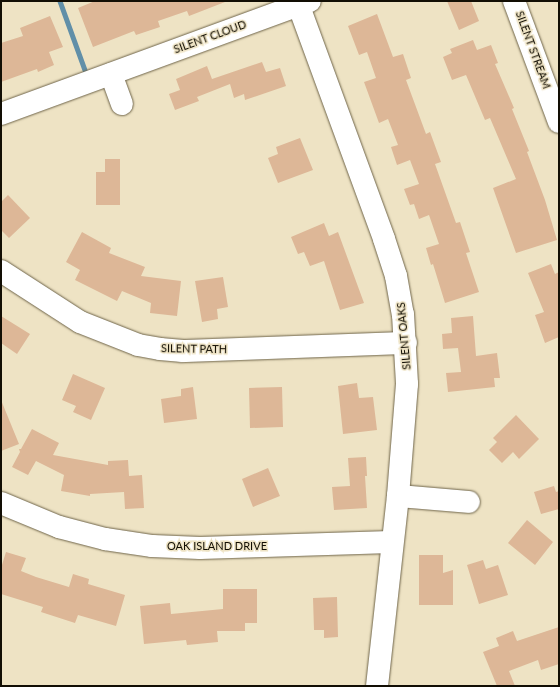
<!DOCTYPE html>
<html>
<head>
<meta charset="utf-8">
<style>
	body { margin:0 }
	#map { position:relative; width:560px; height:687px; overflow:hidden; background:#eee3c4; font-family:Lato,sans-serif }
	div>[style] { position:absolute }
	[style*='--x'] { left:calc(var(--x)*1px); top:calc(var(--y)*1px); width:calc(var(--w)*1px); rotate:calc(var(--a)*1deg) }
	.stream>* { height:4.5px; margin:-2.25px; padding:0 2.25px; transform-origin:2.25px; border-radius:2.25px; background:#618fa8 }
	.building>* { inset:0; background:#ddb797 }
	.roads { filter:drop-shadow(0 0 1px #6f654a) drop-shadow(0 0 1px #6f654a) }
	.minor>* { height:22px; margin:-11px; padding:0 11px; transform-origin:11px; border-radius:11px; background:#fff }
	span { translate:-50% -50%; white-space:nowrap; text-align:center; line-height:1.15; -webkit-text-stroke:3px #eee3c4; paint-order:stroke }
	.street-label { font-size:11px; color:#120e04 }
	.frame { position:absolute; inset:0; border:2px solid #120e04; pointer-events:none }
</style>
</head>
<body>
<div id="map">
	<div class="stream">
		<i style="--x:60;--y:1;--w:77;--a:70.1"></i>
	</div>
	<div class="building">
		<i style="clip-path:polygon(95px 1px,225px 1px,225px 2px,189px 16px,187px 11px,158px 21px,160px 27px,136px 35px,134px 31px,93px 47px,78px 8px)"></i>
		<i style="clip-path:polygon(447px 1px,471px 1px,479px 21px,459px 30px)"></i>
		<i style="clip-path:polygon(377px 14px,393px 57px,403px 54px,411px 78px,406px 80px,426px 134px,430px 132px,441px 162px,435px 164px,456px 223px,460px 222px,470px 252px,466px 253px,479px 292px,445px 303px,433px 264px,431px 265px,426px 248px,439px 244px,429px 215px,419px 219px,414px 204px,410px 205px,404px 189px,419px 184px,410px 160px,397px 165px,391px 147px,398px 145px,388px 119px,379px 123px,364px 82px,376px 78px,367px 52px,359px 55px,348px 26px)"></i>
		<i style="clip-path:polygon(50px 16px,63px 47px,49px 52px,54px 65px,38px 72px,37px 69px,1px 82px,1px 43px,23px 36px,20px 28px)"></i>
		<i style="clip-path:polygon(473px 40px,477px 50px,491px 45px,498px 63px,495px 64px,514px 108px,512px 109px,529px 151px,527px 152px,545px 200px,557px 240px,516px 253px,493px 188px,516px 179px,490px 118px,485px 120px,466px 75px,452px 80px,443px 57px,452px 53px,450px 49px)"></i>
		<i style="clip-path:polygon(262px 62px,266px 72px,280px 68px,286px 86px,245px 100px,244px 94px,234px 98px,230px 84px,197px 97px,199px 101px,175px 110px,169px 94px,180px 90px,176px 79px,207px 66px,212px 79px)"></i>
		<i style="clip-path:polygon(300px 138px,313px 170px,278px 183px,268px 158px,278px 154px,276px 147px)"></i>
		<i style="clip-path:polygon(105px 159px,120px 159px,120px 205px,96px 205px,96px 172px,105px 172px)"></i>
		<i style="clip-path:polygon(8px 195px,30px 218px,9px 238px,1px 230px,1px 202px)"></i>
		<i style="clip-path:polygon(324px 223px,329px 236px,338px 232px,364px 303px,340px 310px,324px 261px,310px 266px,304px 252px,298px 254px,291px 237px)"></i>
		<i style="clip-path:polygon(82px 232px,111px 248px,109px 253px,145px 267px,141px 276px,181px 281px,177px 316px,150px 313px,151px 303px,122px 291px,117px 301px,75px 280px,80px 270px,66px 262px)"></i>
		<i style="clip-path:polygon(551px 264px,555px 274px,559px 272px,559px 337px,545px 343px,535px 315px,544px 312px,528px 273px)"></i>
		<i style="clip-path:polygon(223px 277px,228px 307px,217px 309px,218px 319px,202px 322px,195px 281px)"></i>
		<i style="clip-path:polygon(1px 316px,30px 334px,17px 354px,1px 343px)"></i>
		<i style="clip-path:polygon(473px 316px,476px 356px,497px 353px,500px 378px,494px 378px,495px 387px,448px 392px,446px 373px,461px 372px,458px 348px,443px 349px,442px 334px,452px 333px,451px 318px)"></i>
		<i style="clip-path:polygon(73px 374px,105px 388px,91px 420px,73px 412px,76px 406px,62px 400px)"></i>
		<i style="clip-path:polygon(357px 383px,359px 398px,373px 397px,377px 430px,343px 434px,338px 386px)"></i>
		<i style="clip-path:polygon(193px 387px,197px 419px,164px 423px,161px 399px,181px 396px,181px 389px)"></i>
		<i style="clip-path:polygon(282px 387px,283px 427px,250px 428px,249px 388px)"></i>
		<i style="clip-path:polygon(1px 400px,19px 444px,1px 451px)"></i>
		<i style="clip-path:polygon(516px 415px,539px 439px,519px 459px,513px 452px,502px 463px,489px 450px,497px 442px,493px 438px)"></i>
		<i style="clip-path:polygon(32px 429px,59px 443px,53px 455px,108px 465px,108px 461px,128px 460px,129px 476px,142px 475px,144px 508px,125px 509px,124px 492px,90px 494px,90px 496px,61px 491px,64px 475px,36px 461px,28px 475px,12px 467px,20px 452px,19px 449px,21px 449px)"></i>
		<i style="clip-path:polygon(366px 457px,367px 476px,365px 476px,367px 508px,334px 510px,332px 487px,350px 486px,348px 458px)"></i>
		<i style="clip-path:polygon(268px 468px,280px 496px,253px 507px,242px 479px)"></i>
		<i style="clip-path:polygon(554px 486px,556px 492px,559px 491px,559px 509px,541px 514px,534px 492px)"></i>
		<i style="clip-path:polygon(527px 520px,553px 542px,535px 565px,508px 543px)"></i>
		<i style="clip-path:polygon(6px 552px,26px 558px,21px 571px,36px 577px,69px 587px,73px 574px,89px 579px,88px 584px,125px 595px,116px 626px,78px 615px,75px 623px,41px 612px,43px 607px,1px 594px,1px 568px)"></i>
		<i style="clip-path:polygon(419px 555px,443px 555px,443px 573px,453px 570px,453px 605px,419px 605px)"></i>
		<i style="clip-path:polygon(483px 560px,486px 569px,498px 565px,508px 595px,479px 604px,467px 565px)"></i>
		<i style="clip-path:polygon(223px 589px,257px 589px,257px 623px,245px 623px,245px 631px,217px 631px,218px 642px,187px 645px,186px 640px,144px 644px,140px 606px,170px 603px,171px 614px,223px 609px)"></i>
		<i style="clip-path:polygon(337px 597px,338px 637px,324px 638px,324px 630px,314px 630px,313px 598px)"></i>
		<i style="clip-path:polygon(559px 627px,559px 664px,541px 670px,538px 660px,509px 671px,515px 686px,497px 686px,483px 652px,499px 646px,496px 638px,513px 631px,517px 641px)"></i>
	</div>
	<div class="roads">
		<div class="minor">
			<i style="--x:297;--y:1;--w:253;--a:69.9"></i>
			<i style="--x:384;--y:239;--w:39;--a:72"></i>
			<i style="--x:396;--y:276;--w:39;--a:80"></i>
			<i style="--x:403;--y:314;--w:70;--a:86.7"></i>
			<i style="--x:407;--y:384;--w:112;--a:94.6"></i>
			<i style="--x:398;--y:496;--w:191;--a:96.3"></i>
			<i style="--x:514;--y:1;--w:129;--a:69.6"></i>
			<i style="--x:111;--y:74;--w:32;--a:70"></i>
			<i style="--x:1;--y:114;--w:329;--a:-20.1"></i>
			<i style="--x:1;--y:271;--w:94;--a:32.8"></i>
			<i style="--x:80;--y:322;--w:62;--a:21.6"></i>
			<i style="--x:138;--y:345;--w:22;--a:10"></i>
			<i style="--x:160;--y:349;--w:23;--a:5"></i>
			<i style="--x:183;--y:351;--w:223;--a:-2.1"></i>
			<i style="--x:398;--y:496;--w:71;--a:4.8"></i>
			<i style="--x:1;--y:503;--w:63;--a:22.5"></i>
			<i style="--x:59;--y:527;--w:48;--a:14.6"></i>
			<i style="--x:105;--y:539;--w:48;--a:8.5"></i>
			<i style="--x:152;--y:546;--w:48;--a:2.4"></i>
			<i style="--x:200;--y:548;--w:191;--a:-1.8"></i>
		</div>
	</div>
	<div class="street-label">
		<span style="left:210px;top:37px;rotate:-20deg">SILENT CLOUD</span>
		<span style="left:533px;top:50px;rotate:70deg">SILENT STREAM</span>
		<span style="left:404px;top:336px;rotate:-95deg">SILENT OAKS</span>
		<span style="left:194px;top:349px;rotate:1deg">SILENT PATH</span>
		<span style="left:217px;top:546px">OAK ISLAND DRIVE</span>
	</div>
	<div class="frame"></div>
</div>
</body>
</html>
